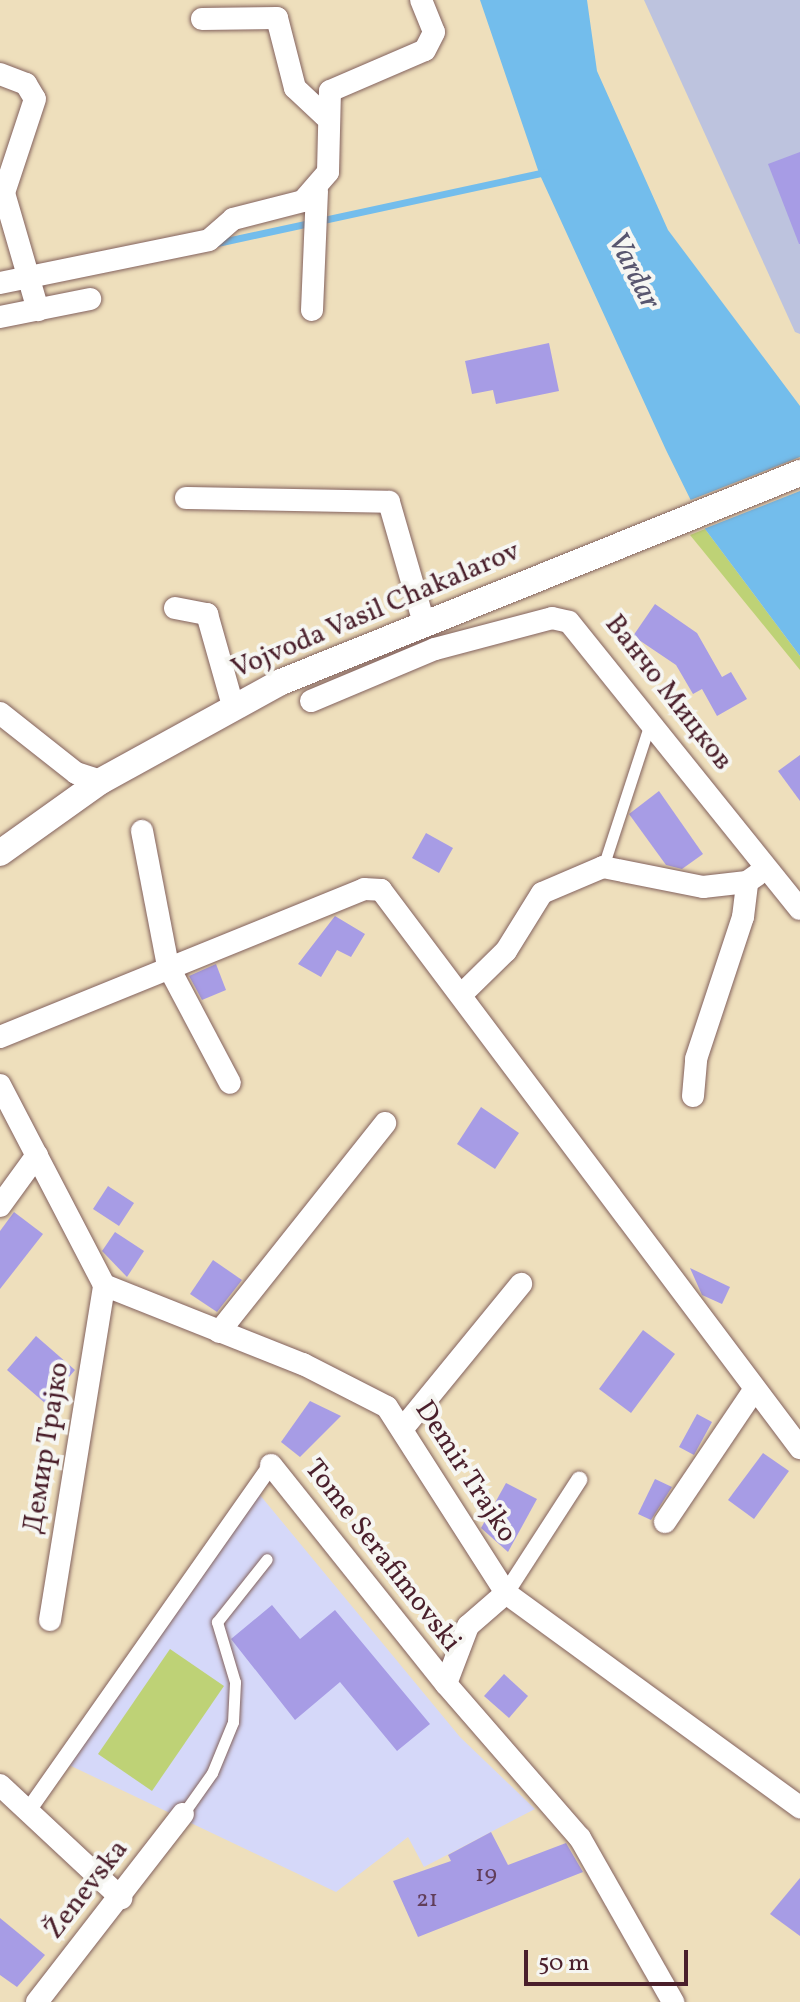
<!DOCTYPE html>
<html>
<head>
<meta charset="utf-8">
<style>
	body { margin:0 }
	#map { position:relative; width:800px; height:2002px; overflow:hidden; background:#eedfbc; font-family:Vollkorn,serif }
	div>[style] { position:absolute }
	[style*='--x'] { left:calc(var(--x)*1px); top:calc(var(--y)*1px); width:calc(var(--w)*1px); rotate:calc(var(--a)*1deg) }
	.built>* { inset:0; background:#d5d8f9 }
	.industrial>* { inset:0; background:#bdc3de }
	.green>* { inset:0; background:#bed276 }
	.water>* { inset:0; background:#73bdec }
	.pier>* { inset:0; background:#eedfbc }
	.stream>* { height:7px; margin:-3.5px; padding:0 3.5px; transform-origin:3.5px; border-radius:3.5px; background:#73bdec }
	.building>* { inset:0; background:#a79ce5 }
	.roads { filter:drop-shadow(0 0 2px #83625e) drop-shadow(0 0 2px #83625e) }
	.service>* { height:11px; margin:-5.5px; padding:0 5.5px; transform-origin:5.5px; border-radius:5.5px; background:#fff }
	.pedestrian>* { height:16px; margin:-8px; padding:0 8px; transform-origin:8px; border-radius:8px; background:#fff }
	.minor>* { height:22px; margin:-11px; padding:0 11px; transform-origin:11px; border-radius:11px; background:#fff }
	.tertiary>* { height:26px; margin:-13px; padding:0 13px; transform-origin:13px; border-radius:13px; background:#fff }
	span { translate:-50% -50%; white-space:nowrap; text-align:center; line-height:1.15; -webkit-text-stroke:8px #f6f6f2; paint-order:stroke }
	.number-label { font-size:24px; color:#613e5a }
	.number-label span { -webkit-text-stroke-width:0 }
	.street-label { font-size:28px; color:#4a1f2b }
	.water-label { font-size:30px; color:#58566f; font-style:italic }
	.scale { position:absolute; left:524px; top:1950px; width:164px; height:36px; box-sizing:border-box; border:4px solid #4a1f2b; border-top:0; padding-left:10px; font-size:24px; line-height:28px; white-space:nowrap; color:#4a1f2b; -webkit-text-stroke:6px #f6f6f2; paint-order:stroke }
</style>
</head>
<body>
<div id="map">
	<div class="built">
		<i style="clip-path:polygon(255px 1489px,460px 1737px,535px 1809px,424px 1867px,408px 1837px,336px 1892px,69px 1765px)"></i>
	</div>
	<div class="industrial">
		<i style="clip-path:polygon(644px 0,800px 0,800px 334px,795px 332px)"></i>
	</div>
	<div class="green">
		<i style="clip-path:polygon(705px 529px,800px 656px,800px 670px,690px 535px)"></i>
		<i style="clip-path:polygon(170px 1649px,224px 1686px,152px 1791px,98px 1754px)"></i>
	</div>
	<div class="water">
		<i style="clip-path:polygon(480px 0,587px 0,597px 71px,668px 230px,800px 406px,800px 656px,705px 529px,666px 450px,539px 173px)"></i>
	</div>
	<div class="pier">
		<i style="clip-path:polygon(800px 457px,800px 491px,701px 530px,688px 501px)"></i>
	</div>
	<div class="stream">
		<i style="--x:217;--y:243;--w:336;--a:-12.2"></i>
	</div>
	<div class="building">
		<i style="clip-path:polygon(800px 152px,800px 244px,799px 244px,768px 164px)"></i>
		<i style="clip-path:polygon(549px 343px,559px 391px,496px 404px,493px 390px,472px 394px,465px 361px)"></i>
		<i style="clip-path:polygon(655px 604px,697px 633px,722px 677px,731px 672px,747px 699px,717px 716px,702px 689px,693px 694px,676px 665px,633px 636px)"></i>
		<i style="clip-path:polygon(800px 755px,800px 801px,778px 771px)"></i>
		<i style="clip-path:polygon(659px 791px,703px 854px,682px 869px,666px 865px,629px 814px)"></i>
		<i style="clip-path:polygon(426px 833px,453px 848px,439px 873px,412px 858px)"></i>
		<i style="clip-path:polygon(335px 916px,365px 934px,351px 957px,337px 950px,321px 977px,298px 964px)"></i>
		<i style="clip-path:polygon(216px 964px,226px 990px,202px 1000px,189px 976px)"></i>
		<i style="clip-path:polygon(481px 1107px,519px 1133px,495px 1169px,457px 1144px)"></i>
		<i style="clip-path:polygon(108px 1186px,134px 1203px,119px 1226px,93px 1209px)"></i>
		<i style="clip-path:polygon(14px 1212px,43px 1234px,0 1289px,0 1231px)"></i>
		<i style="clip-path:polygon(115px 1232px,144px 1251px,127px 1277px,102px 1251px)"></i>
		<i style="clip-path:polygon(213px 1260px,242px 1280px,217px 1312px,190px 1294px)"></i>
		<i style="clip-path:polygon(690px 1268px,730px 1287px,722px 1304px,702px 1295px)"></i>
		<i style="clip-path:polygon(643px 1330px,675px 1354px,631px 1413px,599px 1389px)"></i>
		<i style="clip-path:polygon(36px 1336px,75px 1370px,46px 1404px,7px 1370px)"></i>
		<i style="clip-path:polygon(310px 1401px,341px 1416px,300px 1457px,281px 1442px)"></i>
		<i style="clip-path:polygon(697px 1414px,712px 1422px,694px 1455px,679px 1447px)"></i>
		<i style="clip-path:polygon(763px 1453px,789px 1471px,754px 1519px,728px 1500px)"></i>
		<i style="clip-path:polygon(655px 1479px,672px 1487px,651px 1520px,638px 1514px)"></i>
		<i style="clip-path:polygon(506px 1483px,537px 1499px,508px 1552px,481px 1528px)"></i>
		<i style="clip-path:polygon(272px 1605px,300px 1639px,335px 1610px,430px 1724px,397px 1751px,340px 1682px,295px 1720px,231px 1639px)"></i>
		<i style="clip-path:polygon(504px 1674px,528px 1696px,509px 1718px,484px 1696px)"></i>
		<i style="clip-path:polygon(491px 1832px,508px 1865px,566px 1843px,583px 1872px,418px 1937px,393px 1881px,451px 1861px,448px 1855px)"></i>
		<i style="clip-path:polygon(800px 1878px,800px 1936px,770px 1914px)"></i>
		<i style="clip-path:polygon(0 1918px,45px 1955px,17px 1987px,0 1975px)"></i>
	</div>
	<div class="roads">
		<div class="service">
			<i style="--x:603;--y:867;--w:151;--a:-71.9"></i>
			<i style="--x:183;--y:1814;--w:50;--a:-54.7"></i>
			<i style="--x:212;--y:1773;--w:55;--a:-67.6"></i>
			<i style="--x:233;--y:1722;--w:40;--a:-87.1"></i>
			<i style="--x:235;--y:1682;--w:63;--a:-106.7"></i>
			<i style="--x:217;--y:1622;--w:80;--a:-51.6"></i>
		</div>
		<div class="pedestrian">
			<i style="--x:506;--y:1593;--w:135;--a:-57.1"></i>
			<i style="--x:30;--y:1808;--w:419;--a:-54.9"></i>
		</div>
		<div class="minor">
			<i style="--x:202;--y:19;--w:75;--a:-0.8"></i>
			<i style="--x:277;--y:18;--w:72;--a:75.6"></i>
			<i style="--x:295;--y:88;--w:42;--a:43.1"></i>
			<i style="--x:0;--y:74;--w:28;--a:21"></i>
			<i style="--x:26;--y:84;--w:17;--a:59"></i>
			<i style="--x:35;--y:99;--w:99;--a:108.3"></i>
			<i style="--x:4;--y:193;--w:122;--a:73.8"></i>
			<i style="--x:0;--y:283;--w:213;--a:-11.6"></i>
			<i style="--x:209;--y:240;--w:32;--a:-41"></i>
			<i style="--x:233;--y:219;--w:72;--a:-14.4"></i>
			<i style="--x:303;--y:201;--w:38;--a:-49"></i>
			<i style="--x:328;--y:172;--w:81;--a:-88.6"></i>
			<i style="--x:330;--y:91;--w:103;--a:-23.3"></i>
			<i style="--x:425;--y:50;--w:20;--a:-63"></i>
			<i style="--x:434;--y:32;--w:35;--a:-112"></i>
			<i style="--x:312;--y:310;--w:119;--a:-87.6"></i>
			<i style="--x:0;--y:317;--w:92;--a:-11.3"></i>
			<i style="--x:186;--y:498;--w:203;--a:1.1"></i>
			<i style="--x:389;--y:502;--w:126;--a:73.9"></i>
			<i style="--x:175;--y:608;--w:33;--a:11"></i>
			<i style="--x:207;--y:614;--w:96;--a:74.2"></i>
			<i style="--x:311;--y:701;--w:134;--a:-22.8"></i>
			<i style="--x:435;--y:649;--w:121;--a:-14.8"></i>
			<i style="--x:552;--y:618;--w:17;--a:13"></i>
			<i style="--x:569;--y:622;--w:368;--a:51.2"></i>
			<i style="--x:0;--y:713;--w:97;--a:38.3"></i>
			<i style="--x:76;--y:773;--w:26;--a:18"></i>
			<i style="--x:142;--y:831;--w:137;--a:79.1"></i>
			<i style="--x:168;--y:966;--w:132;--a:62.1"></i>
			<i style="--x:461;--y:995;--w:63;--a:-44.4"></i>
			<i style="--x:506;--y:951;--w:68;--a:-58.2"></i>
			<i style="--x:542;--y:893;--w:66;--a:-23.1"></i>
			<i style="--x:603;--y:867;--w:102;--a:11.3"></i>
			<i style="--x:703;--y:887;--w:44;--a:-6.5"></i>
			<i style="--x:0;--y:1037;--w:393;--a:-22.1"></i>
			<i style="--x:364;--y:889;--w:17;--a:3"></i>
			<i style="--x:381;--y:890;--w:698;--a:53.1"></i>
			<i style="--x:0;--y:1085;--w:225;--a:62.5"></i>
			<i style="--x:104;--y:1285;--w:214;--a:21.7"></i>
			<i style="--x:303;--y:1364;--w:94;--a:27.1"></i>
			<i style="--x:387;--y:1407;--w:221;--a:57.4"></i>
			<i style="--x:506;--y:1593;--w:364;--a:36.1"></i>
			<i style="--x:693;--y:1096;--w:37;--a:-85"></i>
			<i style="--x:696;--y:1059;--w:150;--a:-71.7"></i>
			<i style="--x:743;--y:917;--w:35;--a:-83"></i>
			<i style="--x:747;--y:882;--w:12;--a:-35"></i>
			<i style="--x:0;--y:1206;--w:63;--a:-54"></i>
			<i style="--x:219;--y:1332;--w:267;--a:-51.5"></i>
			<i style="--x:404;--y:1427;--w:185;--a:-50.7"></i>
			<i style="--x:271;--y:1465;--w:280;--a:51.4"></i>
			<i style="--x:665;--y:1522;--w:159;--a:-56"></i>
			<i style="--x:506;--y:1593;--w:50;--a:139"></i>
			<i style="--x:468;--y:1626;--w:62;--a:110.8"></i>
			<i style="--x:446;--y:1684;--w:204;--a:49"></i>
			<i style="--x:580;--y:1838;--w:189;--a:60.4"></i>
			<i style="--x:50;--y:1620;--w:339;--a:-80.8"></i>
			<i style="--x:0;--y:1785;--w:166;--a:43"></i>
			<i style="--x:37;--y:2002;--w:238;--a:-52.2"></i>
		</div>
		<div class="tertiary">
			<i style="--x:0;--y:853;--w:124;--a:-35.5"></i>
			<i style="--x:101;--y:781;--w:205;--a:-28.8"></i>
			<i style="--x:281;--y:682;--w:560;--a:-21.93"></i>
		</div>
	</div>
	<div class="number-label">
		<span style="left:486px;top:1876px">19</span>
		<span style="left:427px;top:1901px">21</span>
	</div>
	<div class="street-label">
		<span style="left:376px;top:611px;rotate:-23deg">Vojvoda Vasil Chakalarov</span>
		<span style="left:668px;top:693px;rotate:52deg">Ванчо Мицков</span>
		<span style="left:47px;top:1448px;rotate:-81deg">Демир Трајко</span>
		<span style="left:465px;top:1472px;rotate:57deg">Demir Trajko</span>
		<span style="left:382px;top:1556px;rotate:52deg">Tome Serafimovski</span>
		<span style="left:87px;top:1890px;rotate:-52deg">Ženevska</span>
	</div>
	<div class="water-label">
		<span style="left:633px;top:271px;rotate:63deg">Vardar</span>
	</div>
	<div class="scale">50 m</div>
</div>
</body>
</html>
